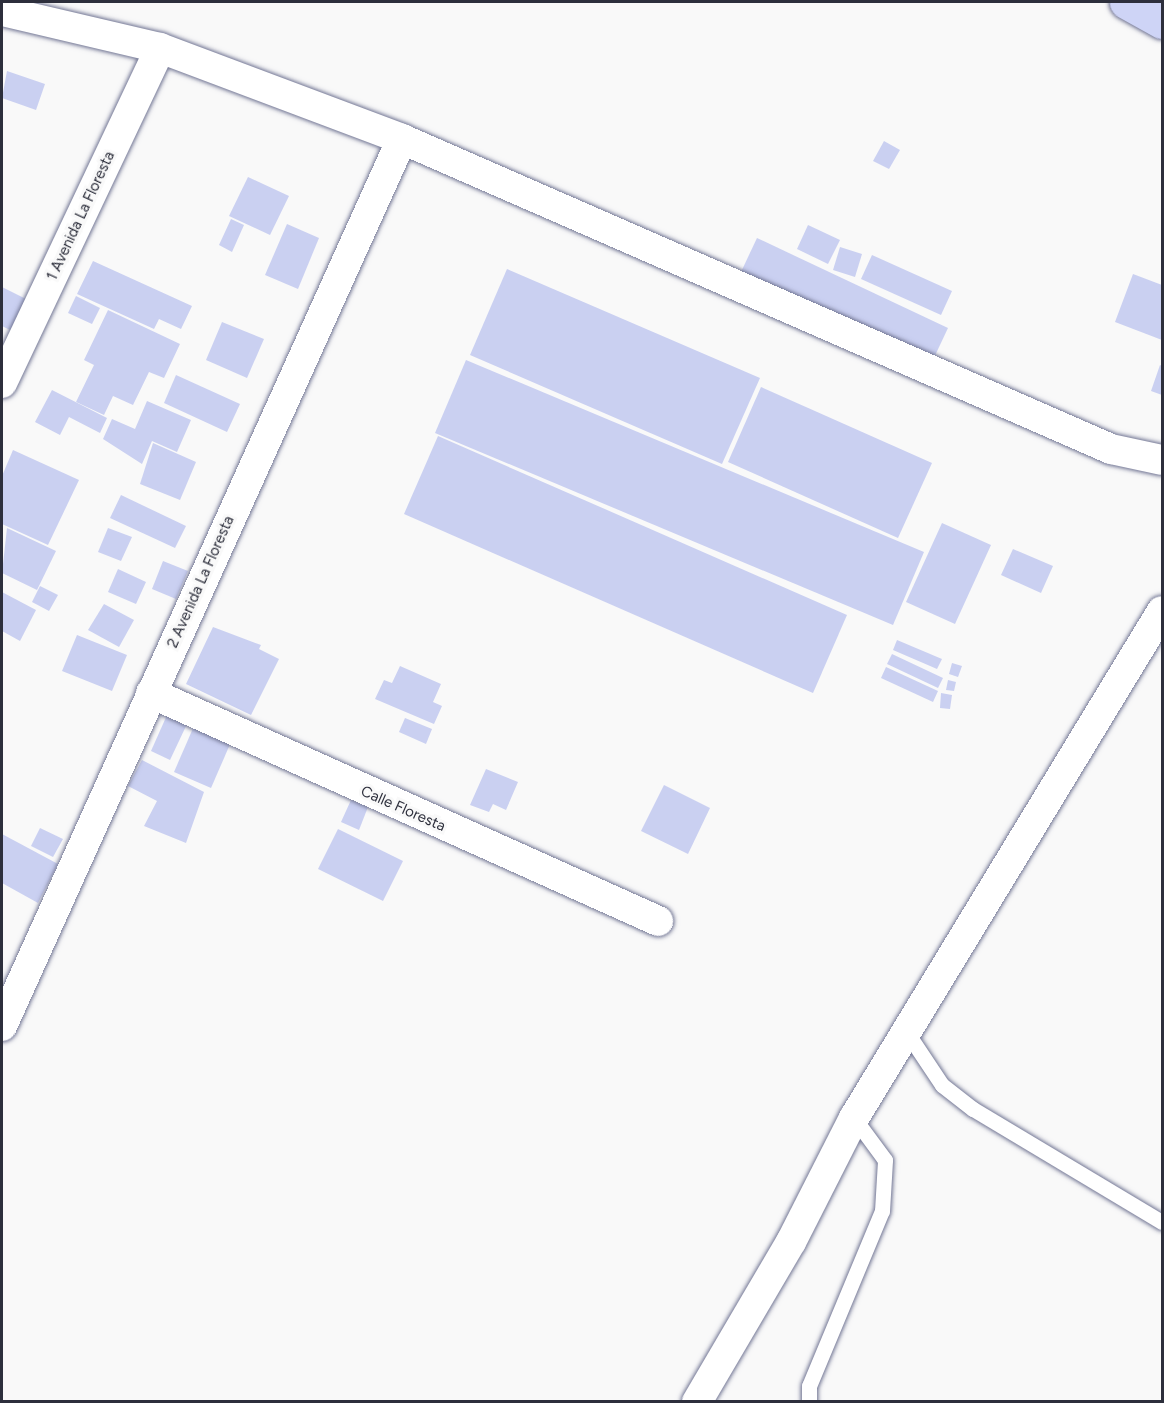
<!DOCTYPE html>
<html>
<head>
<meta charset="utf-8">
<style>
	body { margin:0 }
	#map { position:relative; width:1164px; height:1403px; overflow:hidden; background:#f9f9f9; font-family:Figtree,sans-serif }
	div>[style] { position:absolute }
	[style*='--x'] { left:calc(var(--x)*1px); top:calc(var(--y)*1px); width:calc(var(--w)*1px); rotate:calc(var(--a)*1deg) }
	.building>* { inset:0; background:#cad0f1 }
	.roads { filter:drop-shadow(0 0 2px #737795) drop-shadow(0 0 2px #737795) }
	.service>* { height:15px; margin:-7.5px; padding:0 7.5px; transform-origin:7.5px; border-radius:7.5px; background:#fff }
	.minor>* { height:30px; margin:-15px; padding:0 15px; transform-origin:15px; border-radius:15px; background:#fff }
	.trunk>* { height:33px; margin:-16.5px; padding:0 16.5px; transform-origin:16.5px; border-radius:16.5px; background:#ced4f6 }
	span { translate:-50% -50%; white-space:nowrap; text-align:center; line-height:1.15; -webkit-text-stroke:6px #f9f9f9; paint-order:stroke }
	.street-label { font-size:15px; color:#2d2f3c }
	.frame { position:absolute; inset:0; border:3px solid #2d2f3c; pointer-events:none }
</style>
</head>
<body>
<div id="map">
	<div class="building">
		<i style="clip-path:polygon(7px 71px,45px 84px,36px 110px,2px 98px)"></i>
		<i style="clip-path:polygon(884px 141px,900px 150px,889px 169px,873px 161px)"></i>
		<i style="clip-path:polygon(248px 177px,289px 196px,270px 235px,229px 216px)"></i>
		<i style="clip-path:polygon(231px 219px,244px 225px,232px 252px,219px 245px)"></i>
		<i style="clip-path:polygon(287px 224px,319px 238px,298px 289px,265px 275px)"></i>
		<i style="clip-path:polygon(808px 225px,840px 240px,828px 264px,797px 249px)"></i>
		<i style="clip-path:polygon(757px 238px,948px 328px,932px 362px,741px 272px)"></i>
		<i style="clip-path:polygon(840px 247px,862px 254px,855px 277px,833px 270px)"></i>
		<i style="clip-path:polygon(872px 255px,952px 291px,941px 315px,861px 279px)"></i>
		<i style="clip-path:polygon(93px 261px,192px 306px,181px 329px,159px 319px,154px 329px,77px 294px)"></i>
		<i style="clip-path:polygon(507px 269px,760px 378px,722px 464px,470px 355px)"></i>
		<i style="clip-path:polygon(1133px 274px,1162px 285px,1162px 340px,1115px 322px)"></i>
		<i style="clip-path:polygon(2px 287px,28px 300px,12px 331px,2px 326px)"></i>
		<i style="clip-path:polygon(76px 296px,100px 308px,92px 324px,68px 313px)"></i>
		<i style="clip-path:polygon(108px 310px,180px 344px,164px 378px,149px 372px,133px 405px,113px 396px,104px 415px,76px 402px,94px 365px,84px 360px)"></i>
		<i style="clip-path:polygon(222px 322px,264px 339px,247px 378px,206px 360px)"></i>
		<i style="clip-path:polygon(466px 360px,924px 552px,893px 625px,435px 433px)"></i>
		<i style="clip-path:polygon(1160px 365px,1162px 366px,1162px 395px,1151px 391px)"></i>
		<i style="clip-path:polygon(176px 375px,240px 404px,227px 432px,164px 403px)"></i>
		<i style="clip-path:polygon(761px 387px,932px 463px,898px 538px,728px 462px)"></i>
		<i style="clip-path:polygon(52px 390px,107px 418px,100px 433px,69px 417px,60px 435px,35px 422px)"></i>
		<i style="clip-path:polygon(147px 401px,191px 420px,177px 452px,152px 441px,142px 464px,103px 439px,112px 419px,135px 429px)"></i>
		<i style="clip-path:polygon(438px 436px,847px 615px,813px 693px,404px 514px)"></i>
		<i style="clip-path:polygon(153px 443px,196px 462px,180px 500px,140px 484px)"></i>
		<i style="clip-path:polygon(13px 450px,79px 480px,48px 545px,2px 524px,2px 476px)"></i>
		<i style="clip-path:polygon(121px 495px,186px 526px,175px 548px,110px 518px)"></i>
		<i style="clip-path:polygon(942px 523px,991px 545px,955px 624px,906px 602px)"></i>
		<i style="clip-path:polygon(7px 528px,56px 551px,37px 590px,2px 573px)"></i>
		<i style="clip-path:polygon(108px 528px,132px 537px,121px 561px,98px 552px)"></i>
		<i style="clip-path:polygon(1013px 549px,1053px 566px,1041px 593px,1001px 575px)"></i>
		<i style="clip-path:polygon(163px 561px,188px 571px,176px 599px,152px 589px)"></i>
		<i style="clip-path:polygon(118px 569px,146px 582px,136px 604px,108px 592px)"></i>
		<i style="clip-path:polygon(40px 586px,58px 595px,49px 611px,32px 602px)"></i>
		<i style="clip-path:polygon(2px 592px,36px 610px,20px 641px,2px 631px)"></i>
		<i style="clip-path:polygon(104px 604px,134px 620px,119px 647px,88px 630px)"></i>
		<i style="clip-path:polygon(213px 627px,261px 645px,259px 649px,279px 659px,251px 715px,186px 684px)"></i>
		<i style="clip-path:polygon(77px 635px,127px 655px,112px 691px,62px 671px)"></i>
		<i style="clip-path:polygon(897px 640px,942px 659px,937px 669px,893px 650px)"></i>
		<i style="clip-path:polygon(892px 654px,943px 678px,938px 688px,887px 664px)"></i>
		<i style="clip-path:polygon(952px 663px,962px 666px,958px 677px,949px 674px)"></i>
		<i style="clip-path:polygon(400px 666px,441px 684px,433px 702px,442px 706px,434px 724px,375px 699px,384px 680px,392px 683px)"></i>
		<i style="clip-path:polygon(886px 667px,938px 691px,933px 702px,881px 678px)"></i>
		<i style="clip-path:polygon(948px 680px,956px 682px,954px 691px,946px 690px)"></i>
		<i style="clip-path:polygon(941px 693px,952px 695px,950px 709px,940px 708px)"></i>
		<i style="clip-path:polygon(167px 715px,187px 724px,170px 760px,151px 751px)"></i>
		<i style="clip-path:polygon(405px 718px,432px 729px,426px 744px,399px 732px)"></i>
		<i style="clip-path:polygon(194px 726px,231px 742px,211px 788px,174px 772px)"></i>
		<i style="clip-path:polygon(142px 760px,204px 792px,186px 843px,144px 826px,157px 801px,128px 786px)"></i>
		<i style="clip-path:polygon(486px 769px,518px 782px,506px 810px,493px 804px,489px 812px,470px 805px)"></i>
		<i style="clip-path:polygon(664px 785px,710px 808px,688px 854px,641px 831px)"></i>
		<i style="clip-path:polygon(351px 800px,368px 807px,359px 830px,341px 822px)"></i>
		<i style="clip-path:polygon(40px 828px,63px 839px,53px 857px,31px 846px)"></i>
		<i style="clip-path:polygon(338px 829px,403px 861px,383px 901px,318px 869px)"></i>
		<i style="clip-path:polygon(2px 834px,58px 864px,38px 903px,2px 883px)"></i>
	</div>
	<div class="roads">
		<div class="service">
			<i style="--x:906;--y:1031;--w:65;--a:56.3"></i>
			<i style="--x:942;--y:1085;--w:39;--a:38"></i>
			<i style="--x:973;--y:1109;--w:220;--a:30.9"></i>
			<i style="--x:809;--y:1402;--w:16;--a:-90"></i>
			<i style="--x:809;--y:1386;--w:190;--a:-67.4"></i>
			<i style="--x:882;--y:1211;--w:51;--a:-86.6"></i>
			<i style="--x:885;--y:1160;--w:52;--a:-126.4"></i>
		</div>
		<div class="minor">
			<i style="--x:2;--y:11;--w:162;--a:13.2"></i>
			<i style="--x:160;--y:48;--w:259;--a:20.6"></i>
			<i style="--x:402;--y:139;--w:774;--a:23.62"></i>
			<i style="--x:1111;--y:449;--w:52;--a:12.2"></i>
			<i style="--x:2;--y:383;--w:370;--a:-64.7"></i>
			<i style="--x:151;--y:693;--w:556;--a:24.21"></i>
			<i style="--x:2;--y:1026;--w:973;--a:-65.73"></i>
			<i style="--x:697;--y:1402;--w:186;--a:-59.6"></i>
			<i style="--x:791;--y:1242;--w:139;--a:-63.1"></i>
			<i style="--x:854;--y:1118;--w:593;--a:-58.72"></i>
		</div>
		<div class="trunk">
			<i style="--x:1126;--y:2;--w:41;--a:29.1"></i>
		</div>
	</div>
	<div class="street-label">
		<span style="left:81px;top:216px;rotate:-65deg">1 Avenida La Floresta</span>
		<span style="left:201px;top:582px;rotate:-66deg">2 Avenida La Floresta</span>
		<span style="left:403px;top:809px;rotate:24deg">Calle Floresta</span>
	</div>
	<div class="frame"></div>
</div>
</body>
</html>
